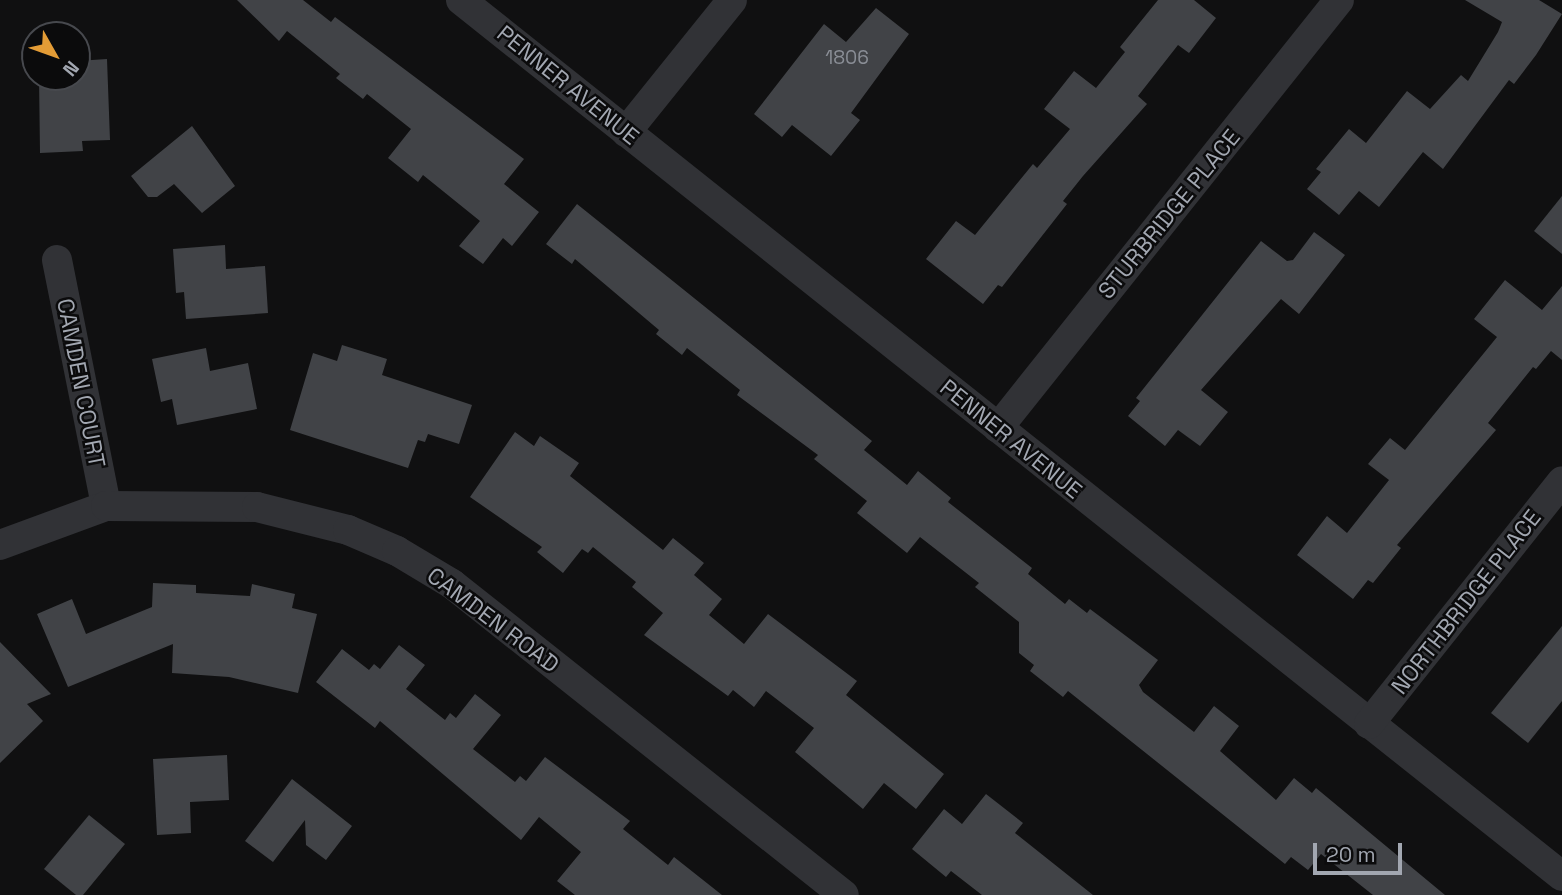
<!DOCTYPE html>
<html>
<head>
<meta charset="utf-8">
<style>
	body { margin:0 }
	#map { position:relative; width:1562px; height:895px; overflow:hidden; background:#101011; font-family:"Space Grotesk",sans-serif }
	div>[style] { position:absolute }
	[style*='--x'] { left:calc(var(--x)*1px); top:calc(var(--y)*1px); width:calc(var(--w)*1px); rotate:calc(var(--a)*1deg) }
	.building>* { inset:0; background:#414347 }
	.minor>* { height:30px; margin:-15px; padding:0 15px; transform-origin:15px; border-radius:15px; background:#313236 }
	span { translate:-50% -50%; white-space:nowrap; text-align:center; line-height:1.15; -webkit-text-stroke:5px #0b0b0c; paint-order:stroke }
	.number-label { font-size:19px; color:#8a8e96 }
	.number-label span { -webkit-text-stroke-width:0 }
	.street-label { font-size:23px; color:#a2a7b1 }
	.north { position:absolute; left:21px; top:21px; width:70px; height:70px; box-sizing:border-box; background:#0b0b0c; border:2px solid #47494e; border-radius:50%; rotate:130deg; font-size:19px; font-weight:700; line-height:28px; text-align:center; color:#a2a7b1 }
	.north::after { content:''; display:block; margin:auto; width:24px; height:32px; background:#e39c36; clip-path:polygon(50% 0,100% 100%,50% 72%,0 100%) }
	.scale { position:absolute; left:1313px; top:843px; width:89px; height:32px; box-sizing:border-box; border:4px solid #a2a7b1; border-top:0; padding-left:9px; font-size:21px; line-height:24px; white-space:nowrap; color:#a2a7b1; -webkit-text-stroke:5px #0b0b0c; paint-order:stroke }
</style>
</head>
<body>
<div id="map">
	<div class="building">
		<i style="clip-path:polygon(237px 0,303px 0,331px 22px,335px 17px,524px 159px,504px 184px,539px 212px,512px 246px,503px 238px,483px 264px,459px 246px,480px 221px,423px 175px,418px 182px,388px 158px,411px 129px,367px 94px,363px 99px,336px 78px,340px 74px,287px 31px,279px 41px)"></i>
		<i style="clip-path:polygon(1158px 0,1194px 0,1216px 18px,1189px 53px,1178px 45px,1138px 96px,1147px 104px,1083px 176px,1063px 201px,1067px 204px,1002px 287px,998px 285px,983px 304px,926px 259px,956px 221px,975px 235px,1033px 164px,1037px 168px,1070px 129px,1044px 109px,1074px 71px,1096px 88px,1125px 52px,1120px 47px)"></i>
		<i style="clip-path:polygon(1465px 0,1539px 0,1562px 14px,1536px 55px,1514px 84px,1509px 80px,1443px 169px,1423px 152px,1379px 207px,1359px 191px,1339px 215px,1307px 189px,1321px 172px,1316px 169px,1349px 129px,1366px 143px,1407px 91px,1430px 109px,1461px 75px,1468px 81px,1498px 32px,1502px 22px)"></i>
		<i style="clip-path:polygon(876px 8px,909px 34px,851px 113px,860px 120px,831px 156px,792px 125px,782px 137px,754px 114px,824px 24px,846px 42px)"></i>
		<i style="clip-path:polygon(107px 59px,110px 140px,82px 141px,83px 151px,40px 153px,39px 77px,77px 77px,77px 61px)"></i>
		<i style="clip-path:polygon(192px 126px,235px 186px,202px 213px,174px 184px,157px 197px,148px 197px,131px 176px)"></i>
		<i style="clip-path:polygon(1562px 196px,1562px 254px,1534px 231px)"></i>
		<i style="clip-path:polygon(577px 204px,872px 441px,864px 450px,907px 485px,918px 471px,951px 498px,948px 502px,1032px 568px,1028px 574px,1065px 604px,1069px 599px,1087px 613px,1090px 609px,1158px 660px,1139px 685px,1143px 692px,1194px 732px,1214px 706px,1239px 726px,1220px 751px,1276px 800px,1294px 778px,1312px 793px,1316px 788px,1445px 895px,1373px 895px,1321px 854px,1308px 870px,1291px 857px,1285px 864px,1068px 691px,1063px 697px,1030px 671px,1034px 665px,1019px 653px,1019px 622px,975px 587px,979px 583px,920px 537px,907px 553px,857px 513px,867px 501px,814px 459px,818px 455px,737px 395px,740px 390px,687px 348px,682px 355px,656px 334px,659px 330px,575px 259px,572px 264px,546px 244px)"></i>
		<i style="clip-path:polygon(1314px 232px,1345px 255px,1299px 314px,1281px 299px,1201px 390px,1228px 412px,1200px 446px,1178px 430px,1165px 446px,1128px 416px,1140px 401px,1136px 398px,1261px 241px,1287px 261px,1293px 260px)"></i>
		<i style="clip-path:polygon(225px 245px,226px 269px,265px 266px,268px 313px,186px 319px,184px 292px,176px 293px,173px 249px)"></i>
		<i style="clip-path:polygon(1505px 280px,1542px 310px,1562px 286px,1562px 360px,1551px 351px,1536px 369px,1533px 367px,1488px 423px,1496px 430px,1397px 545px,1401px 548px,1373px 583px,1368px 580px,1353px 599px,1297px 555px,1327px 516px,1347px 533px,1389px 480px,1368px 464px,1390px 438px,1405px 450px,1497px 337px,1474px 319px)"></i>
		<i style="clip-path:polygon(342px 345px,387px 359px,382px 375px,472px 405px,459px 444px,428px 434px,425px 442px,418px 440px,408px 468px,290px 430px,313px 353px,337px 361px)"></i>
		<i style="clip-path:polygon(206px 348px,210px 371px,248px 363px,257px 409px,177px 425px,172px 399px,161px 402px,152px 359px)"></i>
		<i style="clip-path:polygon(515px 432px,534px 446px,540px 436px,579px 463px,570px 476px,663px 550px,673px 538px,704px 563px,694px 575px,722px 599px,709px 615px,744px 644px,768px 614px,857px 681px,846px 695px,944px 774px,916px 809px,884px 783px,863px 809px,795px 752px,814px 728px,766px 691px,754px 707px,733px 690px,728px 696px,644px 635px,663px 613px,632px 587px,636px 582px,593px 547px,588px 553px,582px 549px,563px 573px,537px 552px,542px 547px,470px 497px)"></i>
		<i style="clip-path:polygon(153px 583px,196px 585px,196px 593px,250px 596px,252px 584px,295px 594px,292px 608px,317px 614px,298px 693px,229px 677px,172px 673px,173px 644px,68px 687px,37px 614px,72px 599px,86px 634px,152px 607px)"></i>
		<i style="clip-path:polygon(1562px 626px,1562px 701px,1528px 743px,1491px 713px)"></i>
		<i style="clip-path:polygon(0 642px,51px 694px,27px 704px,43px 721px,0 763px)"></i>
		<i style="clip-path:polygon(399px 645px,425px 665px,406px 689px,445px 720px,450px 713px,456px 718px,475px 694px,501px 715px,473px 749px,515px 782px,520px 776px,526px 781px,545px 757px,630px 821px,623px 829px,668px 865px,674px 857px,722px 895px,575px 895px,557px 881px,581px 852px,539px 817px,521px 840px,380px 721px,375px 728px,316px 682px,342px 649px,369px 670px,374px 664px,380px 669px)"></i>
		<i style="clip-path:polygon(227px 755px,229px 800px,190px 802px,191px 833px,157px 835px,153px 759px)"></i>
		<i style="clip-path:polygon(292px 779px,352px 826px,326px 860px,306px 845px,305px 820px,273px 862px,245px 841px)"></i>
		<i style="clip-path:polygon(986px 794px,1023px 823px,1015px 833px,1093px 895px,982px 895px,951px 871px,946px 877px,912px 849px,944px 809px,962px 824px)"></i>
		<i style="clip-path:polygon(89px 815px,125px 844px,83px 895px,76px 895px,44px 869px)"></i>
	</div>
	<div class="minor">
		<i style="--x:461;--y:0;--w:1407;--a:38.51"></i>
		<i style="--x:626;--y:132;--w:169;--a:-51.2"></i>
		<i style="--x:57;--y:260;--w:251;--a:78.7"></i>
		<i style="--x:998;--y:428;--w:547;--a:-51.45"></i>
		<i style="--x:0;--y:545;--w:113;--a:-20.2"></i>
		<i style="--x:106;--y:506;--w:151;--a:0.4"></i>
		<i style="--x:257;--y:507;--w:94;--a:14.2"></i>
		<i style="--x:348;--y:530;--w:53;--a:23.2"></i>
		<i style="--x:397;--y:551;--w:64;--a:31"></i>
		<i style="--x:452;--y:584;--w:500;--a:38.43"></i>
		<i style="--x:1369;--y:724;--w:310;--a:-51.5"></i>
	</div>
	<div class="number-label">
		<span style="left:847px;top:58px">1806</span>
	</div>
	<div class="street-label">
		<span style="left:568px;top:85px;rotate:39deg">PENNER AVENUE</span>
		<span style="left:1169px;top:214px;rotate:-51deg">STURBRIDGE PLACE</span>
		<span style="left:81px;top:383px;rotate:79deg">CAMDEN COURT</span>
		<span style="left:1011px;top:439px;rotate:39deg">PENNER AVENUE</span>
		<span style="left:1466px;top:602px;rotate:-52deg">NORTHBRIDGE PLACE</span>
		<span style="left:493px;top:620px;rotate:37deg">CAMDEN ROAD</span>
	</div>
	<div class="north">N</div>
	<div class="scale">20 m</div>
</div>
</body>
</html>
